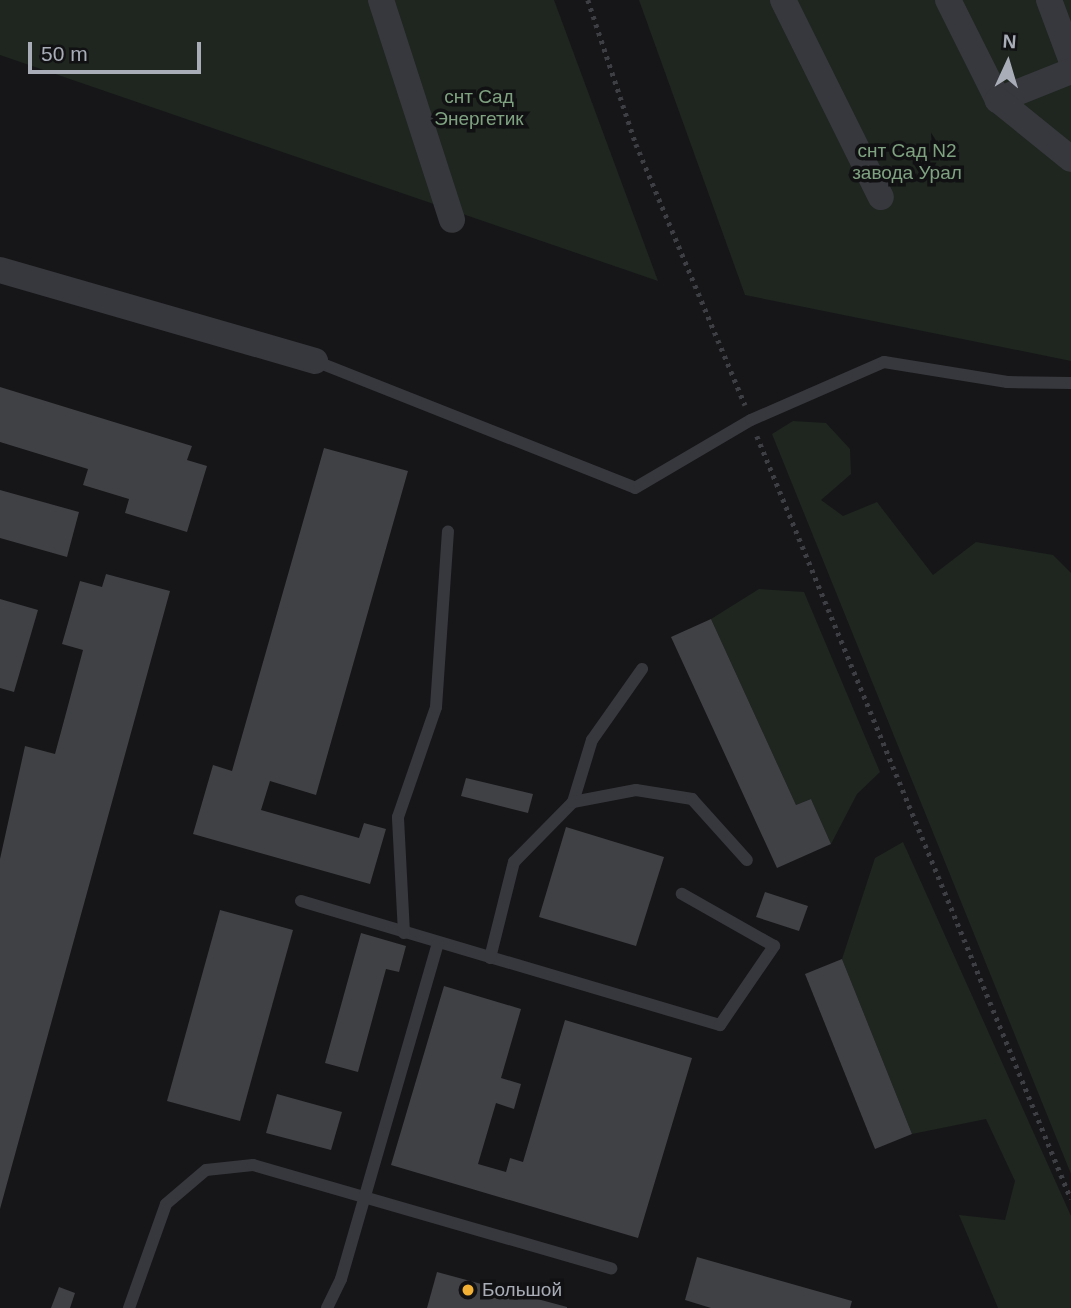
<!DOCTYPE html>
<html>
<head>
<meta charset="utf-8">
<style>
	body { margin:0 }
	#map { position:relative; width:1071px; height:1308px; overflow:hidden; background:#161618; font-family:Arial,sans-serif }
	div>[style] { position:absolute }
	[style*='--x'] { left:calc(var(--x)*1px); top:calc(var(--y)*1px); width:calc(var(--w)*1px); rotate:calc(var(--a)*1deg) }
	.green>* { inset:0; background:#1e261f }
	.building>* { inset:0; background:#404145 }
	.path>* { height:4.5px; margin-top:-2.25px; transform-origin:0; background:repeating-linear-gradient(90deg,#3d3f44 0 3.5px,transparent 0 8.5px) }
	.lane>* { height:12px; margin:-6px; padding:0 6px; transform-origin:6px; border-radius:6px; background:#37383d }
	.street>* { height:26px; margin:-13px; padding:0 13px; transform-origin:13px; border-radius:13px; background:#37383d }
	.dots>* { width:19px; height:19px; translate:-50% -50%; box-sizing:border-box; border:4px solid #111113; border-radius:50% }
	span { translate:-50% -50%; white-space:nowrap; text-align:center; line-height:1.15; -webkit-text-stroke:7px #111113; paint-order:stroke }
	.park-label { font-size:19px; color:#7fa381 }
	.poi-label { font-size:19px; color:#a8adb8 }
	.left { translate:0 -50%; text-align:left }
	.north { position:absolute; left:973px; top:28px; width:70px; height:70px; -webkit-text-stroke:5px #111113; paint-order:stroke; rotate:4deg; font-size:19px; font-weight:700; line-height:28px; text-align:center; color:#a8adb8 }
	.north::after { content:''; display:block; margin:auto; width:24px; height:32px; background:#a8adb8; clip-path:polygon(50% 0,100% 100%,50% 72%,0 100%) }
	.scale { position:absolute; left:28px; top:42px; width:173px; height:32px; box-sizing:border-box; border:4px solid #a8adb8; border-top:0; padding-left:9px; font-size:21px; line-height:24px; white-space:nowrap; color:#a8adb8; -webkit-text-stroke:5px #111113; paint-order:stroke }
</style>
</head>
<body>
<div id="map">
	<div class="green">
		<i style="clip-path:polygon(0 0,554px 0,658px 281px,0 55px)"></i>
		<i style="clip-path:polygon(639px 0,1071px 0,1071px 361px,745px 295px)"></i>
		<i style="clip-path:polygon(793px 421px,826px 423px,850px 449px,851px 474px,821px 500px,843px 516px,877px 502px,933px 575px,976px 542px,1053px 555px,1071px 573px,1071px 1174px,772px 434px)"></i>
		<i style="clip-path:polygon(759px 589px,804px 592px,880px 772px,857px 794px,831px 844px,811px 799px,796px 805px,711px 619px)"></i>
		<i style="clip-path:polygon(903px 842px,1071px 1216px,1071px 1308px,998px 1308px,959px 1215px,1005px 1220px,1015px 1181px,986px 1119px,912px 1134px,842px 959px,875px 858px)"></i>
	</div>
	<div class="building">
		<i style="clip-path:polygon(0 387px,192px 446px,187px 460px,207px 466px,187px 532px,125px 513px,129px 499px,83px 485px,88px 469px,0 442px)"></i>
		<i style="clip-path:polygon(324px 448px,408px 471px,316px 795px,270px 781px,261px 810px,359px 838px,364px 823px,386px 829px,370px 884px,193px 834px,213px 765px,232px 771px)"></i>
		<i style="clip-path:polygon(0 490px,79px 512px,67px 557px,0 538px)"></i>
		<i style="clip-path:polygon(106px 574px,170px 591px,0 1209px,0 859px,25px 746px,55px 754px,83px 650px,62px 644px,80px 581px,102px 587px)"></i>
		<i style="clip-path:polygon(0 599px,38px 610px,14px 692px,0 688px)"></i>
		<i style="clip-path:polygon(711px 619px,796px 805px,811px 799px,831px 844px,777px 868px,671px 637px)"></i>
		<i style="clip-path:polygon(466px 778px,533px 794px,528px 813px,461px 796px)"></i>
		<i style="clip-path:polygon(566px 827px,664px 857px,636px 946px,539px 917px)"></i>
		<i style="clip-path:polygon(765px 892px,808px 906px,799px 931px,756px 917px)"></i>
		<i style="clip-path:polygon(220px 910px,293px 930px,240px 1121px,167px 1101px)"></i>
		<i style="clip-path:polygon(361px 933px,406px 946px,399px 972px,386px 969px,358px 1072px,325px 1063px)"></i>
		<i style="clip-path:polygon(842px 959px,912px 1134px,875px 1149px,805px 974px)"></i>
		<i style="clip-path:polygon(444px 986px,521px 1009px,501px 1078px,521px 1084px,514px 1109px,496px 1103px,478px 1164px,506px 1172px,510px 1158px,523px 1162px,565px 1020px,692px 1058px,638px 1238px,391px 1165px)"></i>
		<i style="clip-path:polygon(277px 1094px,342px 1112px,331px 1150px,266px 1133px)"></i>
		<i style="clip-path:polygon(697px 1257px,852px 1301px,850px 1308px,711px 1308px,685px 1300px)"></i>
		<i style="clip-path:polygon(437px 1272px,567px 1307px,567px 1308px,427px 1308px)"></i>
		<i style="clip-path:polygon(59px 1287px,75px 1293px,70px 1308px,51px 1308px)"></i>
	</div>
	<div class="path">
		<i style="--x:588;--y:0;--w:152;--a:71.6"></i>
		<i style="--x:636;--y:144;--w:283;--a:67.3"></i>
		<i style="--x:757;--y:436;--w:825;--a:67.63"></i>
	</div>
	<div class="lane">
		<i style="--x:315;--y:361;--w:344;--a:21.6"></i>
		<i style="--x:635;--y:488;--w:134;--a:-30.4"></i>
		<i style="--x:751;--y:420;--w:145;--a:-23.6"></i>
		<i style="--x:884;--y:362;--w:125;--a:9.2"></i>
		<i style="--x:1007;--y:382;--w:64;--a:0.9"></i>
		<i style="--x:573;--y:802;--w:65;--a:-73"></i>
		<i style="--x:592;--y:740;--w:87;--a:-54.8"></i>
		<i style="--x:301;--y:901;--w:437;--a:16.5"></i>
		<i style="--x:720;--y:1025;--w:96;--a:-55.6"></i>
		<i style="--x:774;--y:946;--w:106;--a:-150.5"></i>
		<i style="--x:404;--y:933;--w:116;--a:-93"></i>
		<i style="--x:398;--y:817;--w:116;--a:-70.9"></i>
		<i style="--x:436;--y:707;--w:176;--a:-86.1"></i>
		<i style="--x:490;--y:958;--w:99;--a:-76"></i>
		<i style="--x:514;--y:862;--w:84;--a:-45.5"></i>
		<i style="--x:573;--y:802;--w:64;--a:-10.8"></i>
		<i style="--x:636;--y:790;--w:57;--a:9.1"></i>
		<i style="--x:692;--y:799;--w:82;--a:48"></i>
		<i style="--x:129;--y:1308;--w:110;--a:-70.4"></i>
		<i style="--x:166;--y:1204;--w:52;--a:-40.4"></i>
		<i style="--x:206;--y:1170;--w:47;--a:-6.1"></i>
		<i style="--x:253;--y:1165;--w:373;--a:16.1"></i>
		<i style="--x:327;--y:1308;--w:32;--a:-64"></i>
		<i style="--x:341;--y:1279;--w:350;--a:-73.9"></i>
	</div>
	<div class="street">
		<i style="--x:381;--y:0;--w:231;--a:72.1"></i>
		<i style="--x:783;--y:0;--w:220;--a:63.6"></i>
		<i style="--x:948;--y:0;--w:112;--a:63.4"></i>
		<i style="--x:1049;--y:0;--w:63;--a:69.6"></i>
		<i style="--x:1071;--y:71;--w:79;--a:158.3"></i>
		<i style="--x:998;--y:100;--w:94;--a:38.9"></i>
		<i style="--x:0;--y:270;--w:328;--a:16.1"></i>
	</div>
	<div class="dots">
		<i style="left:468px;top:1290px;background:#f2b134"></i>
	</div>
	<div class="park-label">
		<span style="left:479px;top:108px">снт Сад<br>Энергетик</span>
		<span style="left:907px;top:162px">снт Сад N2<br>завода Урал</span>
	</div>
	<div class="poi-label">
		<span class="left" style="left:482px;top:1290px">Большой</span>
	</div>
	<div class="north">N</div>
	<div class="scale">50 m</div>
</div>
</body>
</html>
